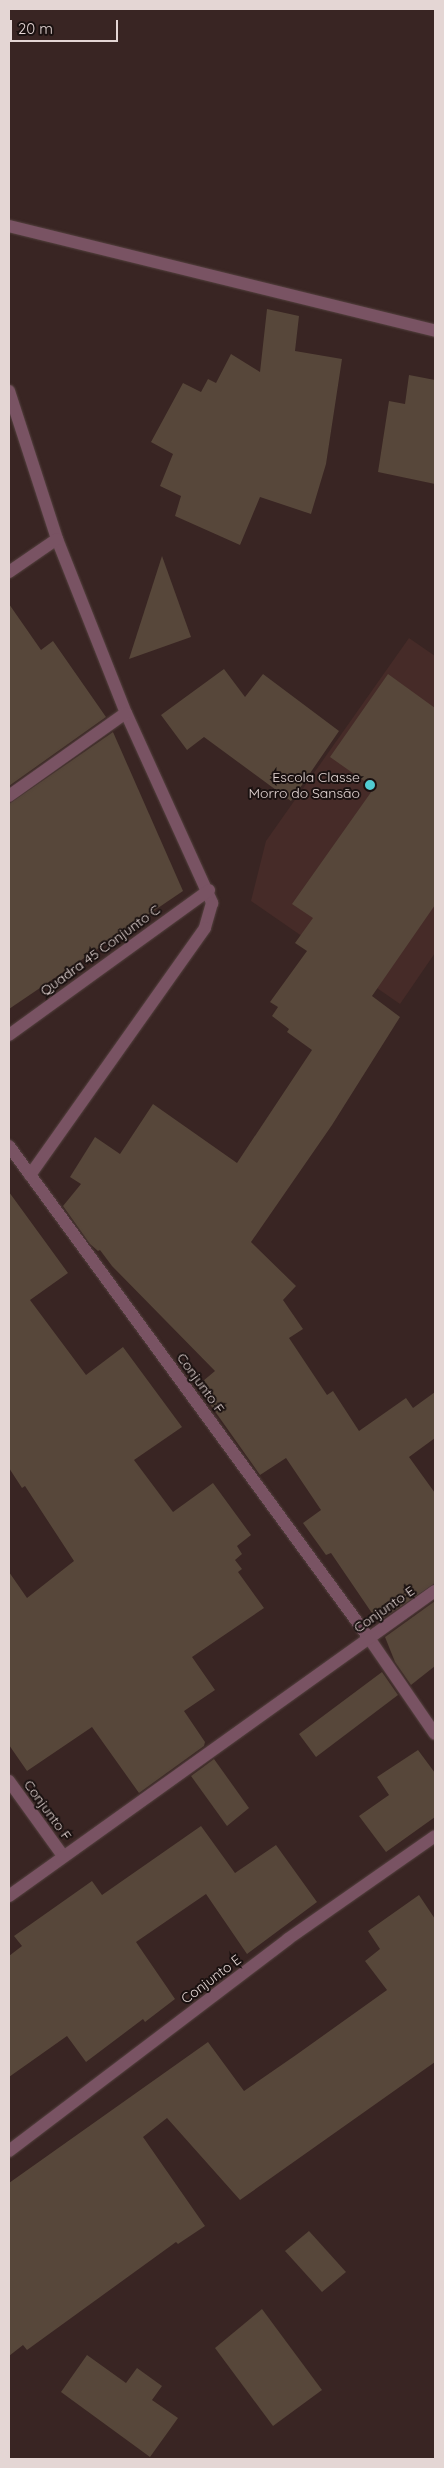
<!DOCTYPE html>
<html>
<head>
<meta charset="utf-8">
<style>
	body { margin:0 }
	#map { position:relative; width:444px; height:2468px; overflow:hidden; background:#392523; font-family:Quicksand,sans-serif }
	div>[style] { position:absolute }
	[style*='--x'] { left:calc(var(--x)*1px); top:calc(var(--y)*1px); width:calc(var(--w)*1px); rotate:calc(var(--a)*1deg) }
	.built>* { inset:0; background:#462b28 }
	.building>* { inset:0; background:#57473a }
	.roads { filter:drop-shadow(0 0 1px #54413f) drop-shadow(0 0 1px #54413f) }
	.minor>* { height:12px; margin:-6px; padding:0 6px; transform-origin:6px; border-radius:6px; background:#795363 }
	.tertiary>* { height:12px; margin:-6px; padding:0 6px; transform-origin:6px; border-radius:6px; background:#795363 }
	.dots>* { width:14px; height:14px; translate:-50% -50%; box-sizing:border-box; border:2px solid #1a1110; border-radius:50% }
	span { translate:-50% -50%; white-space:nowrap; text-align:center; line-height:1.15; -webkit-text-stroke:4px #1a1110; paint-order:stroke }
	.poi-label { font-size:14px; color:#e4d6d4 }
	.right { translate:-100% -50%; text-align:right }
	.street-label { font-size:14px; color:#e4d6d4 }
	.frame { position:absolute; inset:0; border:10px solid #e4d6d4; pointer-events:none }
	.scale { position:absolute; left:10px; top:20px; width:108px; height:22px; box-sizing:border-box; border:2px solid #e4d6d4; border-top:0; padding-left:6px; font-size:15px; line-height:18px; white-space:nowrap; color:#e4d6d4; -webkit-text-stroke:4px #1a1110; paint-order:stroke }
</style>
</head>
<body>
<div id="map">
	<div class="built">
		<i style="clip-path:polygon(409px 638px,435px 656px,435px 953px,400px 1004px,251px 901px,266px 841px)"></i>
	</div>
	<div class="building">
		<i style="clip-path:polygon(267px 309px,299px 316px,295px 351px,342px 359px,326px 464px,311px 514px,260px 497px,240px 545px,175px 516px,181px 496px,160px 486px,173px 454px,151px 442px,183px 383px,201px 392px,208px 379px,216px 383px,231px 354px,260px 372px)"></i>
		<i style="clip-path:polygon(409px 375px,435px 380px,435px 484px,378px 472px,389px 401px,405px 404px)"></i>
		<i style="clip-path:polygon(162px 556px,191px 637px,129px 659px)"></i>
		<i style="clip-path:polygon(9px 604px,41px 650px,53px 641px,106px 717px,9px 786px)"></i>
		<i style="clip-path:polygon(224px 669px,245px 697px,263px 674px,339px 731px,291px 801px,204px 737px,187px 750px,161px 715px)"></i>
		<i style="clip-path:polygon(388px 674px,435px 708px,435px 905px,372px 996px,400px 1017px,332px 1125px,251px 1242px,296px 1286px,283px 1300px,303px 1329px,289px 1338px,327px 1395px,333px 1391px,359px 1431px,406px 1398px,413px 1408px,435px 1392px,435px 1438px,409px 1457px,435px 1493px,435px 1583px,378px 1622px,331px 1553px,326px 1555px,303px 1523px,321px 1510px,286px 1458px,260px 1475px,197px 1386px,215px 1371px,112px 1266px,100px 1250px,98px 1251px,90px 1244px,63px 1206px,81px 1184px,70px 1177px,95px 1137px,120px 1154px,153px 1104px,237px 1163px,312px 1050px,287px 1032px,289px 1029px,272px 1016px,278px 1007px,270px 1002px,307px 951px,295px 943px,313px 918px,292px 904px,374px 788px,330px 757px)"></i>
		<i style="clip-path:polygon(113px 732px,183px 891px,9px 1009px,9px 804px)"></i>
		<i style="clip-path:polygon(9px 1192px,68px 1273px,30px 1300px,86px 1375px,123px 1347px,182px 1427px,134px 1460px,173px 1512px,213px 1483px,251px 1535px,237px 1546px,242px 1554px,235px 1560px,242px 1569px,238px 1572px,264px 1608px,192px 1657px,215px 1690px,184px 1711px,205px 1742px,204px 1746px,139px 1793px,92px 1727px,27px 1771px,9px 1745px,9px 1572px,27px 1598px,74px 1561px,25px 1486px,22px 1488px,9px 1468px)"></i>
		<i style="clip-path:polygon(435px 1601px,435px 1666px,411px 1685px,395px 1662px,385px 1637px)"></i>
		<i style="clip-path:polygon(382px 1672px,398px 1695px,316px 1757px,299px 1734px)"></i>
		<i style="clip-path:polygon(418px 1750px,435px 1773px,435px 1817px,386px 1852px,359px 1816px,389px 1795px,377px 1777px)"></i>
		<i style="clip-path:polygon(214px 1759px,249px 1808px,227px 1826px,191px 1776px)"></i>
		<i style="clip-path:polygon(201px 1826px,235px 1873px,276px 1845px,317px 1902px,247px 1954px,206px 1894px,136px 1942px,175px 1999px,145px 2022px,143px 2019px,86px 2062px,67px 2036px,9px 2077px,9px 1956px,22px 1946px,14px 1936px,92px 1881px,102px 1895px)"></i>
		<i style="clip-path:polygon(419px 1895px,435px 1919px,435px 2062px,240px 2200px,167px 2118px,143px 2137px,205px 2226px,178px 2244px,176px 2242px,27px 2350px,23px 2345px,9px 2356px,9px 2183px,208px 2042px,244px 2091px,296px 2055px,387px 1990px,365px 1961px,380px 1949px,368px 1931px)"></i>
		<i style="clip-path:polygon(309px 2231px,346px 2272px,322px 2292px,285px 2251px)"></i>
		<i style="clip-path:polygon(262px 2309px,322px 2390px,273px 2426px,215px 2348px)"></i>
		<i style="clip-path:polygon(87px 2355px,126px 2383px,137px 2368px,162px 2386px,152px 2400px,178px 2418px,150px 2457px,61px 2392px)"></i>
	</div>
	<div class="roads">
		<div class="minor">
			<i style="--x:9;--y:391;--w:156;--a:72"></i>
			<i style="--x:57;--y:539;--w:187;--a:68.4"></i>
			<i style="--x:126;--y:713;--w:209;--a:65.6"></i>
			<i style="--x:212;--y:903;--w:26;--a:106"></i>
			<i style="--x:205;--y:928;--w:303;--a:125.3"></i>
			<i style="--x:9;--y:572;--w:58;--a:-34.5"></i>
			<i style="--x:9;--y:796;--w:143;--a:-35.4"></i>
			<i style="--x:9;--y:1035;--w:247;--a:-35.9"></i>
			<i style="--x:9;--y:1146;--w:610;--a:53.81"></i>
			<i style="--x:369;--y:1638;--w:116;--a:55.5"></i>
			<i style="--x:9;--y:1781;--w:92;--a:54.2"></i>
			<i style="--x:9;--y:1896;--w:524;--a:-35.6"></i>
			<i style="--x:9;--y:2151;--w:350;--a:-37.2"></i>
			<i style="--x:288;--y:1939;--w:179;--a:-35"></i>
		</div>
		<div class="tertiary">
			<i style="--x:9;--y:226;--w:439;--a:13.8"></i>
		</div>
	</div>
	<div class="dots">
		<i style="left:370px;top:785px;background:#51ccd2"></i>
	</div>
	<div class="poi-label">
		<span class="right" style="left:360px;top:785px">Escola Classe<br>Morro do Sansão</span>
	</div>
	<div class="street-label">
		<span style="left:100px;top:950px;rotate:-36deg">Quadra 45 Conjunto C</span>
		<span style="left:201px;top:1383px;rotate:54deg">Conjunto F</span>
		<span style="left:384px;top:1609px;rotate:-35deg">Conjunto E</span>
		<span style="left:48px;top:1810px;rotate:54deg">Conjunto F</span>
		<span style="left:211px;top:1979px;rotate:-37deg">Conjunto E</span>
	</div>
	<div class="frame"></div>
	<div class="scale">20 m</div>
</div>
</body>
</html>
